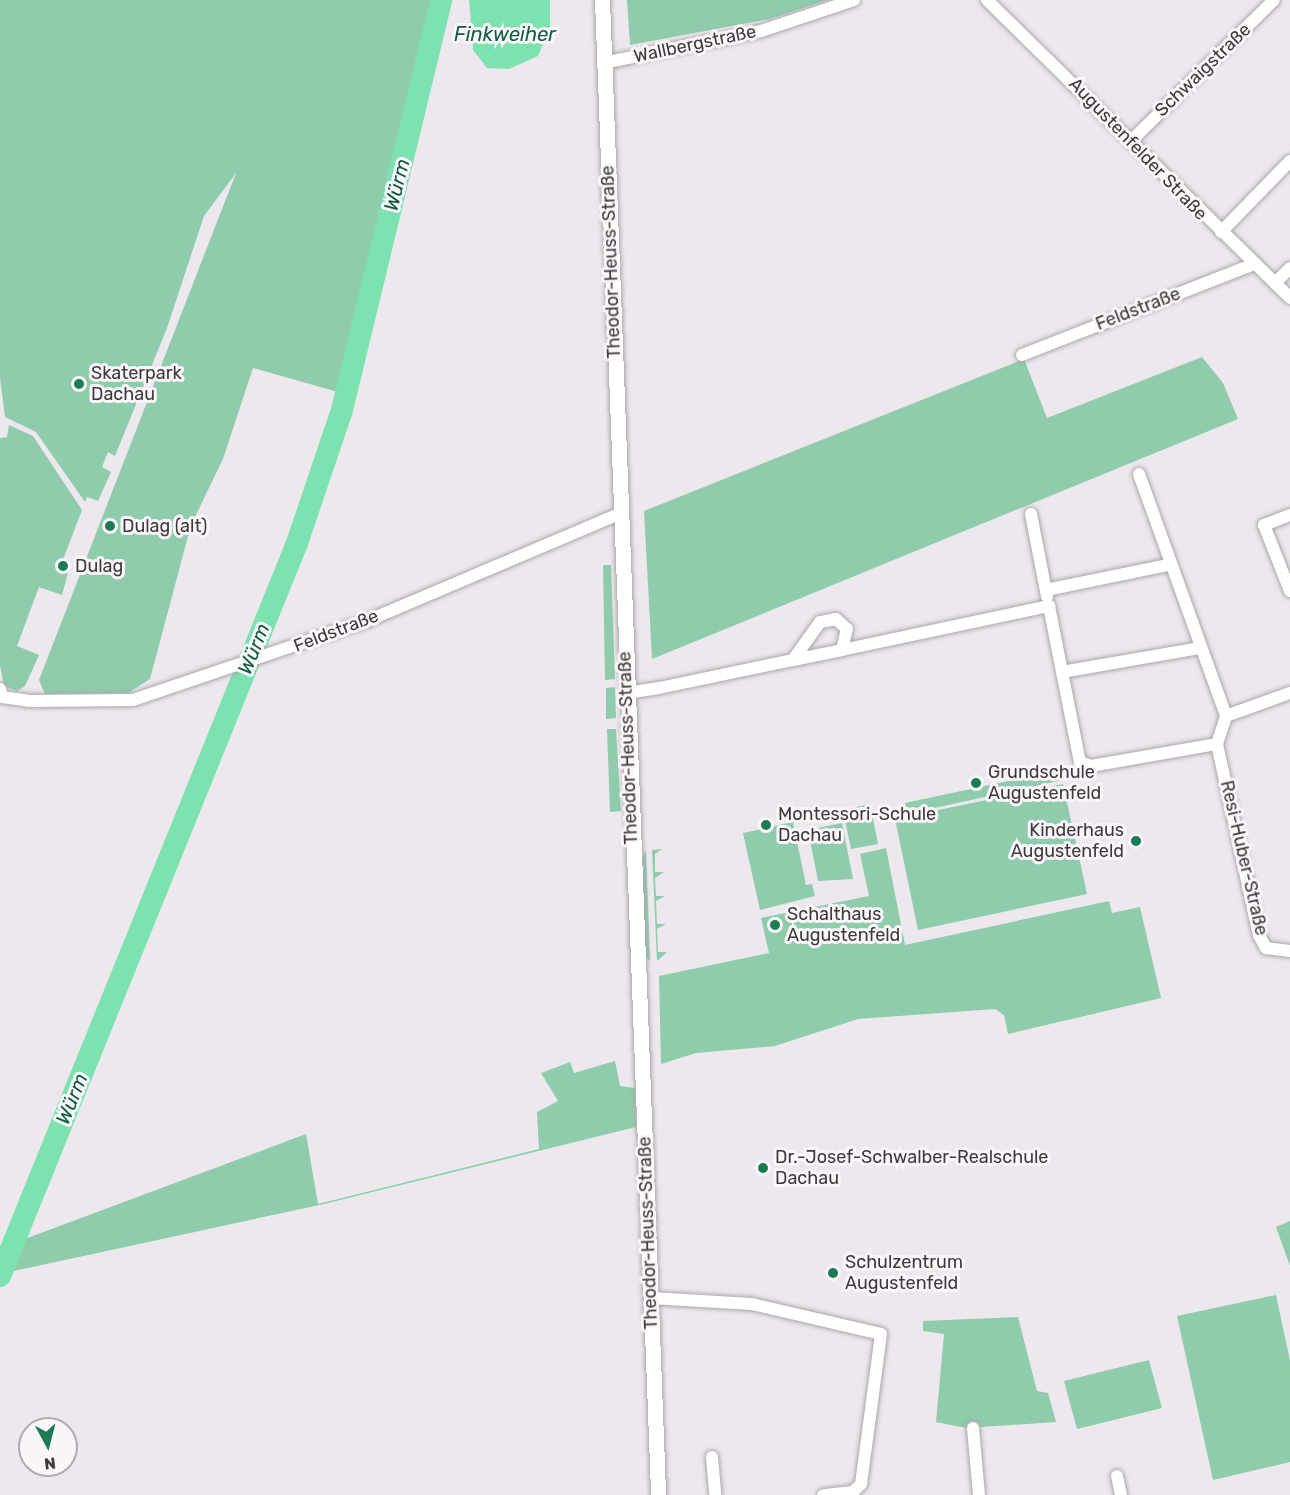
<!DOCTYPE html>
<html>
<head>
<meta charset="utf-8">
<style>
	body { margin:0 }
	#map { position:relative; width:1290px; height:1495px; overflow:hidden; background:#ede8ed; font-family:Rubik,sans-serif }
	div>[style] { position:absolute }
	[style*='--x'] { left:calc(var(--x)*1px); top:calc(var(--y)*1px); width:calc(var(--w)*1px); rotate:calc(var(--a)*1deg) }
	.green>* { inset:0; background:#8eccab }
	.water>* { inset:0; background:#7ce3b0 }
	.river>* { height:22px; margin:-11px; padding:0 11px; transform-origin:11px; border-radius:11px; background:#7ce3b0 }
	.roads { filter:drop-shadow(0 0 2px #aba6aa) drop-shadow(0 0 2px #aba6aa) }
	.minor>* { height:12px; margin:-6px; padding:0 6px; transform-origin:6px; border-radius:6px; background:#fff }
	.tertiary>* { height:15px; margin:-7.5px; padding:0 7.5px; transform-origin:7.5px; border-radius:7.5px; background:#fff }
	.dots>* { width:16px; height:16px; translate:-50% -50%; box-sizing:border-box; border:3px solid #fbf6fa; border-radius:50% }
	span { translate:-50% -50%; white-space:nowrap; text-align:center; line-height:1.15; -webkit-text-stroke:6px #fbf6fa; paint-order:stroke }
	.street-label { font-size:18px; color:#3c3a3c }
	.poi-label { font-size:18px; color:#3c3a3c }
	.left { translate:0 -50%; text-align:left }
	.right { translate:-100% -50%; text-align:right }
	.water-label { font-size:20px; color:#0d5e3e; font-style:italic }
	.north { position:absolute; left:18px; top:1417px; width:60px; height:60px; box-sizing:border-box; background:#fbf6fa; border:2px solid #afabae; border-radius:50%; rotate:173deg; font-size:16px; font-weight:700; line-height:24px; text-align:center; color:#3c3a3c }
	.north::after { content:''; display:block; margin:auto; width:21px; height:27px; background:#1b7c54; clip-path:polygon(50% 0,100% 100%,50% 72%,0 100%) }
</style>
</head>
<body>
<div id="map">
	<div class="green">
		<i style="clip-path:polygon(0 0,433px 0,338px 392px,253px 368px,223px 459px,191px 525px,150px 679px,128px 693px,45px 694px,39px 680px,236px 173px,204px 216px,167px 328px,115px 456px,108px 452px,102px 467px,111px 472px,98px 501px,87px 497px,85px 502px,36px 432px,5px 417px,0 378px)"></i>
		<i style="clip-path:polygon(627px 0,828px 0,770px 19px,630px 45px)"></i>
		<i style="clip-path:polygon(1202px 357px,1223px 383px,1238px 419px,652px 659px,644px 511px,1024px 359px,1047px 418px)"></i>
		<i style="clip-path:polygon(9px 425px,33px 436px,82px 510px,59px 570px,68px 573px,62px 595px,39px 587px,17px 646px,39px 655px,25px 686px,17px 691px,4px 686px,0 665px,0 438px,7px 437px)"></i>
		<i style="clip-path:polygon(603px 565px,611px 565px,615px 679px,605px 680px)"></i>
		<i style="clip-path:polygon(615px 687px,616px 718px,606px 719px,606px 688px)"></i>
		<i style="clip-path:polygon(607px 729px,616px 729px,621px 811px,610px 812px)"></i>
		<i style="clip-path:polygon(1065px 769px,1067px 779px,907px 814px,905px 803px)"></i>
		<i style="clip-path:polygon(1063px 784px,1087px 894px,918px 930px,895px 819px)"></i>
		<i style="clip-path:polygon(870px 804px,878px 844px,851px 849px,843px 810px)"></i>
		<i style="clip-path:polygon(793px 822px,806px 885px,812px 884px,815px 896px,760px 910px,743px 833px)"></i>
		<i style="clip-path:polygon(842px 823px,853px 879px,818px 881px,808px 830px)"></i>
		<i style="clip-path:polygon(886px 848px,905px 945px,1109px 901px,1112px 913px,1140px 907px,1161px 998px,1008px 1034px,1004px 1015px,995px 1009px,858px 1019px,775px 1046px,696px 1053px,661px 1064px,659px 976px,769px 953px,761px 918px,869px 896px,860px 854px)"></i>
		<i style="clip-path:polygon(662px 849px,655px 854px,655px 872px,664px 872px,655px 878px,656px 896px,665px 896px,656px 901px,657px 924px,666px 924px,657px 929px,658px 952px,667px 952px,657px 961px,652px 850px)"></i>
		<i style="clip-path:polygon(646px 850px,650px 961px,645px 956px,642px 859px)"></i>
		<i style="clip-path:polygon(615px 1061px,620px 1086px,635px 1088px,636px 1127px,324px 1204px,0 1274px,14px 1243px,306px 1134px,318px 1204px,539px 1149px,537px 1112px,558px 1101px,541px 1073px,570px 1062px,574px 1073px)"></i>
		<i style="clip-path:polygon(1290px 1221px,1290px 1266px,1276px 1227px)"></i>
		<i style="clip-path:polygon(1276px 1295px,1290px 1361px,1290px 1462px,1213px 1480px,1177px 1316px)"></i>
		<i style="clip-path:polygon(1018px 1317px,1037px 1391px,1048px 1393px,1056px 1422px,966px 1428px,936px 1422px,944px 1334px,923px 1331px,923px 1321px)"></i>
		<i style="clip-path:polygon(1149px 1360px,1162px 1408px,1077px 1429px,1064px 1381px)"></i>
	</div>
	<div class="water">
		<i style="clip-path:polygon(469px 0,550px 0,550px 27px,538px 56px,509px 69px,487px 68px,473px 50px)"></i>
	</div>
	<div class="river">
		<i style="--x:0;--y:1276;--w:791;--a:-67.94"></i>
		<i style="--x:297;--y:543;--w:140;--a:-71.3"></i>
		<i style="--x:342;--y:410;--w:422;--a:-76.4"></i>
	</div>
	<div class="roads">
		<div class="minor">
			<i style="--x:987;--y:0;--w:425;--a:44.5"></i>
			<i style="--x:603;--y:63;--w:161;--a:-11.4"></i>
			<i style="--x:761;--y:31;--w:98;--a:-18.4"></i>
			<i style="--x:1132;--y:140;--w:199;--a:-44.6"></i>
			<i style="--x:1221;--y:232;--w:99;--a:-45.8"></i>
			<i style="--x:1275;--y:283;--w:21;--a:-45"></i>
			<i style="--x:1022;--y:355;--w:249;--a:-21.4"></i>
			<i style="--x:1139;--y:474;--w:257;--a:70.2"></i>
			<i style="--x:1031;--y:514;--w:84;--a:79"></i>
			<i style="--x:1290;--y:515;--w:28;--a:159"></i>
			<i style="--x:1264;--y:525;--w:71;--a:68.5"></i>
			<i style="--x:1046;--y:590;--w:125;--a:-11.6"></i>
			<i style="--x:842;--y:650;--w:212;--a:-12"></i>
			<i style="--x:1049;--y:606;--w:159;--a:78.8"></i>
			<i style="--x:1080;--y:762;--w:12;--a:20"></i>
			<i style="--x:1091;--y:766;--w:128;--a:-9.9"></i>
			<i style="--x:1062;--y:672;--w:139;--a:-9.9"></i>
			<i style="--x:0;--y:689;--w:8;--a:76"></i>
			<i style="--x:2;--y:697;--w:27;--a:8"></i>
			<i style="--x:29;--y:701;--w:104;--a:-0.6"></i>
			<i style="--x:133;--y:700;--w:247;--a:-18.7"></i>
			<i style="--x:367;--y:621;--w:276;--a:-23"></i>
			<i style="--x:627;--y:693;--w:32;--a:-9"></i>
			<i style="--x:659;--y:688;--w:137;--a:-11.8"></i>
			<i style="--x:793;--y:660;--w:50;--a:-11.5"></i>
			<i style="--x:842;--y:650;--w:22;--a:-77"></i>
			<i style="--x:847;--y:629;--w:15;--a:-138"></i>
			<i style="--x:836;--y:619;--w:16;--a:169"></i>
			<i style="--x:820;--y:622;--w:47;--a:125.4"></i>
			<i style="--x:1217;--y:744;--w:196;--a:77.6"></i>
			<i style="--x:1259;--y:935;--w:15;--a:62"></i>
			<i style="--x:1266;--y:948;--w:24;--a:7"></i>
			<i style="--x:1217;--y:744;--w:29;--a:-72"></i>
			<i style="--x:1226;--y:716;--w:68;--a:-19.8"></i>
			<i style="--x:651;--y:1298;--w:101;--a:3.4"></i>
			<i style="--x:752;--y:1304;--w:132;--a:13.1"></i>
			<i style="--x:881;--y:1334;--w:151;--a:97.6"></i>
			<i style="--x:861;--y:1484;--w:11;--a:135"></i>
			<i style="--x:853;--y:1492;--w:30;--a:174"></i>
			<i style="--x:973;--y:1428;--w:67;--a:84.9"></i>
			<i style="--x:712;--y:1457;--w:38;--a:85"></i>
			<i style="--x:1117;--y:1476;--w:19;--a:78"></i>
		</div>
		<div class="tertiary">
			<i style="--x:602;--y:0;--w:1496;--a:87.85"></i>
		</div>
	</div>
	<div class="dots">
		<i style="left:79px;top:384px;background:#1b7c54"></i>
		<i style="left:110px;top:526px;background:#1b7c54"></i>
		<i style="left:63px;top:566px;background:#1b7c54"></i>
		<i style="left:976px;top:783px;background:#1b7c54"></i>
		<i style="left:766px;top:825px;background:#1b7c54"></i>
		<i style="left:1136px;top:841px;background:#1b7c54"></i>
		<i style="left:775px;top:925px;background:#1b7c54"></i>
		<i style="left:763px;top:1168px;background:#1b7c54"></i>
		<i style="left:833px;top:1273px;background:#1b7c54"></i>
	</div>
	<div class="street-label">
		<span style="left:695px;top:44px;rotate:-12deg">Wallbergstraße</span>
		<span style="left:1203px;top:70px;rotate:-44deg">Schwaigstraße</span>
		<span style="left:1138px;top:149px;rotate:46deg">Augustenfelder Straße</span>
		<span style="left:611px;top:262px;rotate:-92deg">Theodor-Heuss-Straße</span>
		<span style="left:1138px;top:309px;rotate:-21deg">Feldstraße</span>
		<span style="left:336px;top:631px;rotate:-21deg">Feldstraße</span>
		<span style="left:628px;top:748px;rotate:-92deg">Theodor-Heuss-Straße</span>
		<span style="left:1244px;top:858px;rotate:77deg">Resi-Huber-Straße</span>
		<span style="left:648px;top:1233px;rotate:-92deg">Theodor-Heuss-Straße</span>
	</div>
	<div class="poi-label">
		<span class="left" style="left:91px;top:384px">Skaterpark<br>Dachau</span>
		<span class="left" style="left:122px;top:526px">Dulag (alt)</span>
		<span class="left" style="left:75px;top:566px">Dulag</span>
		<span class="left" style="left:988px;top:783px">Grundschule<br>Augustenfeld</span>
		<span class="left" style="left:778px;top:825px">Montessori-Schule<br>Dachau</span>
		<span class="right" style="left:1124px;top:841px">Kinderhaus<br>Augustenfeld</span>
		<span class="left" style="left:787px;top:925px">Schalthaus<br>Augustenfeld</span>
		<span class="left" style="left:775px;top:1168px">Dr.-Josef-Schwalber-Realschule<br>Dachau</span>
		<span class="left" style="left:845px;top:1273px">Schulzentrum<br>Augustenfeld</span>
	</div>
	<div class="water-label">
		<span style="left:505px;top:34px">Finkweiher</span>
		<span style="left:397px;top:185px;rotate:-76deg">Würm</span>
		<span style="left:254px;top:649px;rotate:-68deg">Würm</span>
		<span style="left:72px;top:1099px;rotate:-68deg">Würm</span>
	</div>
	<div class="north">N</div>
</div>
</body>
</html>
